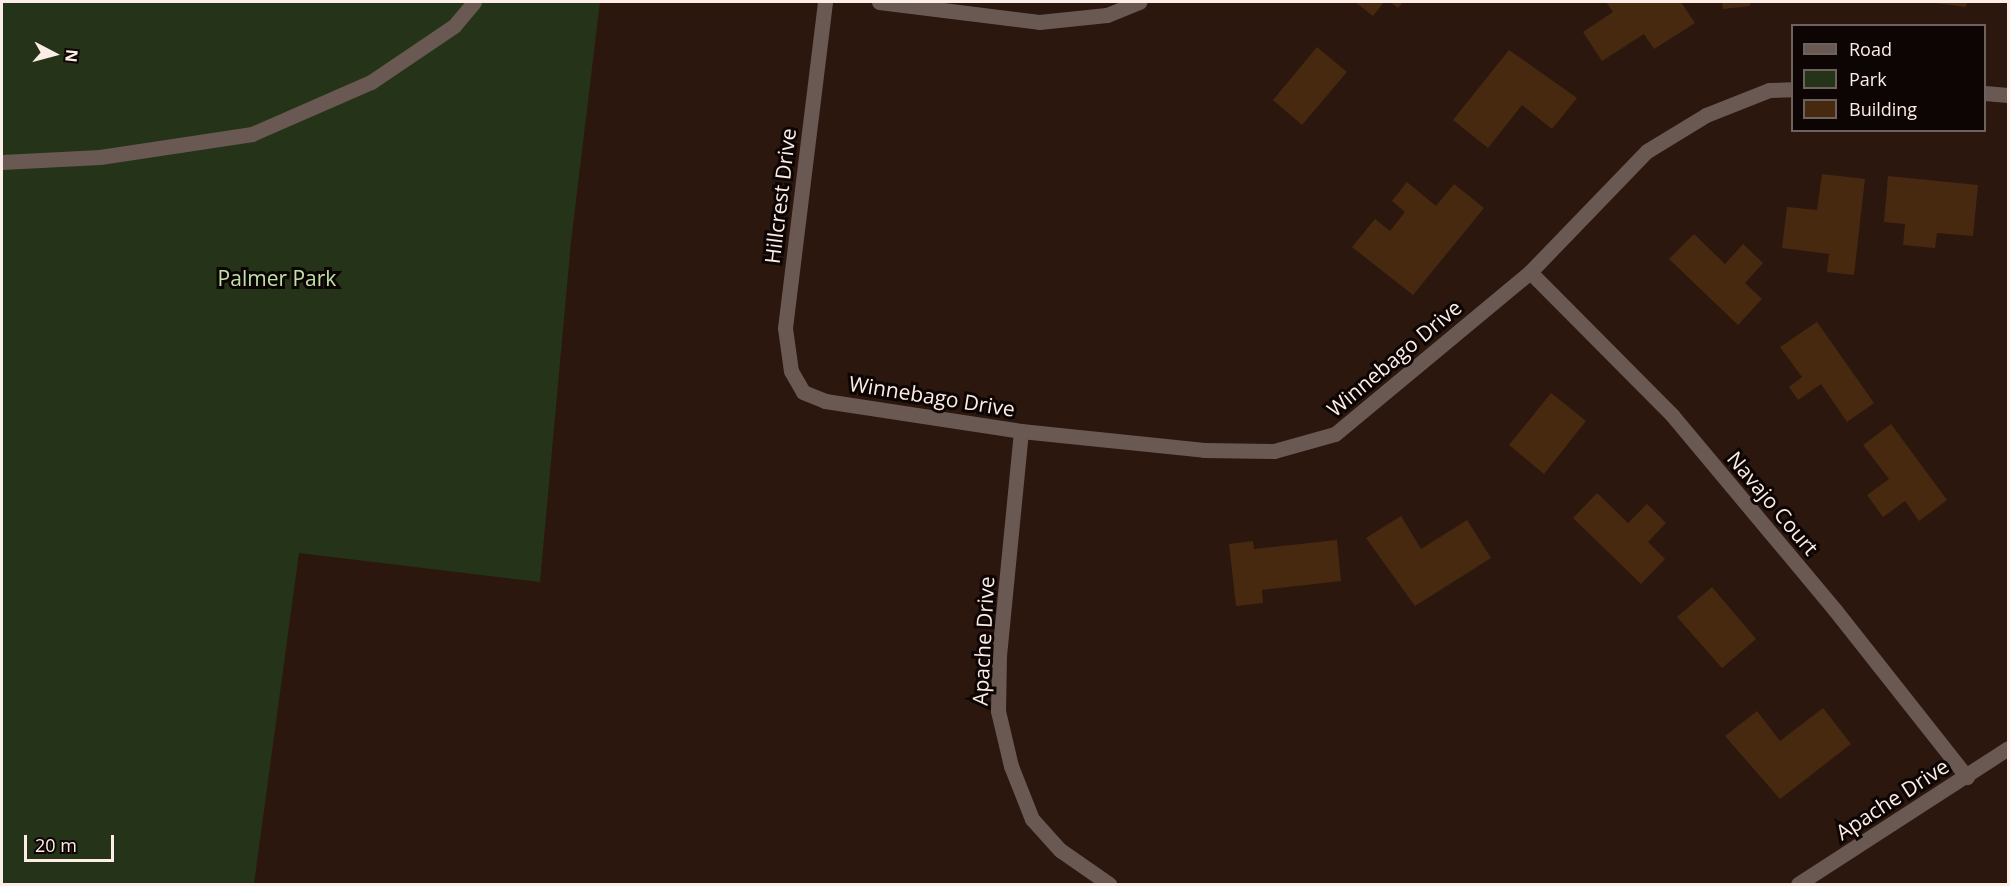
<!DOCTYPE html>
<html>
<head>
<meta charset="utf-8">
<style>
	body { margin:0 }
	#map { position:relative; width:2010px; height:886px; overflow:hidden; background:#2b170e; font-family:"Open Sans",sans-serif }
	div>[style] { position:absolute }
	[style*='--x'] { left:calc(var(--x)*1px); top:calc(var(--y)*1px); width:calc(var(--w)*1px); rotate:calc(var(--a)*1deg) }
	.green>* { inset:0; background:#253319 }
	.building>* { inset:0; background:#472910 }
	.minor>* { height:15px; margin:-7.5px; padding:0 7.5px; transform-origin:7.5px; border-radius:7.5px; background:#6a5853 }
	span { translate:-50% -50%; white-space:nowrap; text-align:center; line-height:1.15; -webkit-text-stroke:6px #0d0503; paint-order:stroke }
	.street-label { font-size:21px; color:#fcede7 }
	.park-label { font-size:21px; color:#bfe2a7 }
	.frame { position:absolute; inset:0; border:3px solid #fcede7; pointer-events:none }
	.legend { position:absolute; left:1791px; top:24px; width:195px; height:108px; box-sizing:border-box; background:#0d0503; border:2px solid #6d625e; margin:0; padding:8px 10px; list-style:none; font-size:18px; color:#fcede7 }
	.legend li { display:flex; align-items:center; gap:12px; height:30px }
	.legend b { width:30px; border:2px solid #6d625e }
	.north { position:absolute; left:24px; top:24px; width:60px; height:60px; -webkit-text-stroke:4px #0d0503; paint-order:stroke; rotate:96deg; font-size:16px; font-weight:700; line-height:24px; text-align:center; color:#fcede7 }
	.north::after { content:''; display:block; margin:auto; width:21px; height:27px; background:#fcede7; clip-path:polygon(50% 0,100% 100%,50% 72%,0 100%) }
	.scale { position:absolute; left:24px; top:835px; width:90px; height:27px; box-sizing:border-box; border:3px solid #fcede7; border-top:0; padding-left:8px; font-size:18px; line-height:21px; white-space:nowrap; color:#fcede7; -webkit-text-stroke:4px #0d0503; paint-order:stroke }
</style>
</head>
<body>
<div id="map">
	<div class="green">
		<i style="clip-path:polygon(2px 2px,600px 2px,571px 242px,540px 582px,299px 553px,254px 884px,2px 884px)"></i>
	</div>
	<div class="building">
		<i style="clip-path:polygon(1355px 2px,1384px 2px,1373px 16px)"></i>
		<i style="clip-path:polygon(1390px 2px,1403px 2px,1398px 8px)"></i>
		<i style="clip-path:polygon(1606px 2px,1681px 2px,1695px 23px,1654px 49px,1644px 34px,1602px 61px,1583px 32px,1613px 12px)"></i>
		<i style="clip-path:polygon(1722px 2px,1750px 2px,1750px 6px,1723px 9px)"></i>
		<i style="clip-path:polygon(1927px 2px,1967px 2px,1966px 7px)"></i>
		<i style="clip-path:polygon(1317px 47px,1347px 72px,1302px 125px,1273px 100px)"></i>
		<i style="clip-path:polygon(1509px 50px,1577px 98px,1552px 129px,1522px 105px,1488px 148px,1453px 120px)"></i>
		<i style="clip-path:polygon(1822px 174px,1865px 179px,1854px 275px,1827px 272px,1829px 254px,1782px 248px,1787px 207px,1817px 210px)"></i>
		<i style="clip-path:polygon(1888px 176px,1978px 185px,1973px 236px,1937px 233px,1935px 248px,1903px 245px,1905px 224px,1884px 222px)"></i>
		<i style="clip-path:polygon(1407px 182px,1436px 206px,1454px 184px,1484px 208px,1413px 295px,1352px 247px,1375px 219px,1390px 231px,1405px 212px,1392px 201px)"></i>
		<i style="clip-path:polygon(1694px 234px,1725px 264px,1743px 244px,1763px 263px,1745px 283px,1762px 299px,1738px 325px,1669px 259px)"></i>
		<i style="clip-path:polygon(1817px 322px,1874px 403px,1847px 422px,1821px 384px,1798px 400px,1789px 387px,1802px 377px,1780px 347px)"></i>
		<i style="clip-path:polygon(1551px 393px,1586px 421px,1544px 474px,1509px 445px)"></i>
		<i style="clip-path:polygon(1891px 424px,1947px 500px,1919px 521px,1905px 501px,1883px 517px,1867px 495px,1889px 479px,1863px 445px)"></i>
		<i style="clip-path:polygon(1597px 493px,1628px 523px,1647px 504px,1666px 523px,1648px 542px,1665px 559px,1641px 584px,1573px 518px)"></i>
		<i style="clip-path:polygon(1401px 516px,1421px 549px,1467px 520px,1491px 558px,1415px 606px,1366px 538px)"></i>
		<i style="clip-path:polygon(1337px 540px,1341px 581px,1262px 590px,1263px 603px,1236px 606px,1229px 544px,1253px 541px,1254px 549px)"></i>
		<i style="clip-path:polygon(1712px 587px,1756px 639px,1722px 668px,1677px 617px)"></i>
		<i style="clip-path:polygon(1823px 708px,1851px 744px,1780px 799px,1725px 736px,1757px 711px,1780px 741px)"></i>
	</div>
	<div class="minor">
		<i style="--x:825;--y:2;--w:328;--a:97"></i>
		<i style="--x:785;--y:328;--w:43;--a:82.1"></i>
		<i style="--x:791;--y:371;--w:24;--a:60"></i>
		<i style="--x:803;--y:392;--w:24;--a:22"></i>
		<i style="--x:825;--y:401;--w:198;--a:8.7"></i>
		<i style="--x:1021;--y:431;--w:184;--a:5.9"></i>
		<i style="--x:1204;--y:450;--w:70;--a:0.8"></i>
		<i style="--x:1274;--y:451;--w:63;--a:-15.6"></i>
		<i style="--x:1335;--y:434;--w:254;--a:-39.7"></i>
		<i style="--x:1530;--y:272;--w:168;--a:-46"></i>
		<i style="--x:1647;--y:151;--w:69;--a:-31.4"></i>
		<i style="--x:1706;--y:115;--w:68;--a:-21.6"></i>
		<i style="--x:1769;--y:90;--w:23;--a:-2"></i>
		<i style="--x:879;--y:2;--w:161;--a:7.1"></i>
		<i style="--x:1039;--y:22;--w:68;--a:-5.9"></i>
		<i style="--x:1107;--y:15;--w:35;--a:-22"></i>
		<i style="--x:1984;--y:93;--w:24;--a:5"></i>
		<i style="--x:2;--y:162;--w:98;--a:-2.9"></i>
		<i style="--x:100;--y:157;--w:154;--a:-8.6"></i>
		<i style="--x:252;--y:134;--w:130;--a:-23.6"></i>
		<i style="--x:371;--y:82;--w:100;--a:-34"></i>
		<i style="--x:454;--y:26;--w:31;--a:-50"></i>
		<i style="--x:1530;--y:272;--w:202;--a:45.2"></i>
		<i style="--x:1672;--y:415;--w:254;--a:50.1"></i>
		<i style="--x:1835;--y:610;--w:213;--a:51.7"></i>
		<i style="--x:1021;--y:431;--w:225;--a:95.6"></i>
		<i style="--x:999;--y:655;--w:56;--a:91"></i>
		<i style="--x:998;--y:711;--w:57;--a:76.7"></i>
		<i style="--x:1011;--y:766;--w:57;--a:68.4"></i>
		<i style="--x:1032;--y:819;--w:42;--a:47.9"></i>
		<i style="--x:1060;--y:850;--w:60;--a:34.8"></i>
		<i style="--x:1798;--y:884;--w:250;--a:-32.9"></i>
	</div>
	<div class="street-label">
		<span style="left:780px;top:196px;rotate:-83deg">Hillcrest Drive</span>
		<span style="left:1394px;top:358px;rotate:-40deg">Winnebago Drive</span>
		<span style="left:932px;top:396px;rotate:9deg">Winnebago Drive</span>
		<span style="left:1773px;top:503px;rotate:50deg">Navajo Court</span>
		<span style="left:983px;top:641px;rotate:-87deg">Apache Drive</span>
		<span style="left:1892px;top:799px;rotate:-33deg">Apache Drive</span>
	</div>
	<div class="park-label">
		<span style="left:277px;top:278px">Palmer Park</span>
	</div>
	<div class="frame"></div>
	<ul class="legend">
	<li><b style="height:8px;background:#6a5853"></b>Road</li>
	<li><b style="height:16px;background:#253319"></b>Park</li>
	<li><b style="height:16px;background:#472910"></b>Building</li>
	</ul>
	<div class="north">N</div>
	<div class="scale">20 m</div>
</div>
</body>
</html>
